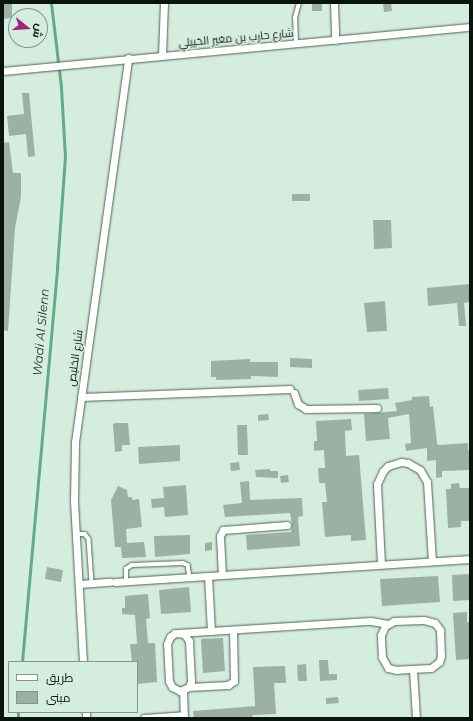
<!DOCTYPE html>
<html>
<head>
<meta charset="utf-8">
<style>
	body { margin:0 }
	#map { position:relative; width:473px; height:721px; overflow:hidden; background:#d5eddf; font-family:Montserrat,Cairo,sans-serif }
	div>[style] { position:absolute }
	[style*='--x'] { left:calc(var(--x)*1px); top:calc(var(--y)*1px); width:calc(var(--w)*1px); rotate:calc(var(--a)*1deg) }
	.stream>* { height:2.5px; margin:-1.25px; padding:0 1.25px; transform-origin:1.25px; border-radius:1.25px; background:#65aa86 }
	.building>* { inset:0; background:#9bb1a4 }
	.roads { filter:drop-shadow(0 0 1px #4e6256) drop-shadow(0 0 1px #4e6256) }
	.service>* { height:3.5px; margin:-1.75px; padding:0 1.75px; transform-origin:1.75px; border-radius:1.75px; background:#fff }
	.minor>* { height:7px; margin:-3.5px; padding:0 3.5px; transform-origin:3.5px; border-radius:3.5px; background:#fff }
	span { translate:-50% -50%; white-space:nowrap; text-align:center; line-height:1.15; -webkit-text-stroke:3px #d5eddf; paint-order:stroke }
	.street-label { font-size:11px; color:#0b130f }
	.water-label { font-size:12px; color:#123122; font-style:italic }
	.frame { position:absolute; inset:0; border:4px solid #0b130f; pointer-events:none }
	.legend { position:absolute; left:8px; top:661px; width:130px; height:52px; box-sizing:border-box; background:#d5eddf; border:1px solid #84968c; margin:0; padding:5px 7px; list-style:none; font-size:12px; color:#0b130f }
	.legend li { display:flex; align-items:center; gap:8px; height:20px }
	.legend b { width:20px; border:1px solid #84968c }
	.north { position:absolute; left:8px; top:8px; width:40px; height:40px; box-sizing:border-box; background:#d5eddf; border:1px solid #84968c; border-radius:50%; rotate:107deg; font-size:11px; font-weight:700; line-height:16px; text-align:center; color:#0b130f }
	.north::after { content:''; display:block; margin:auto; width:14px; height:18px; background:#9d257f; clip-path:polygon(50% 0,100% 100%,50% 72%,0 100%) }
</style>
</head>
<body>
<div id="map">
	<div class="stream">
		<i style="--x:22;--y:662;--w:396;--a:-84.9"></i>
		<i style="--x:57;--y:268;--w:111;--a:-85.9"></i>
		<i style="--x:65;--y:157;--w:70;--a:-93.3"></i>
		<i style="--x:61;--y:87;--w:85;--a:-96.8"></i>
		<i style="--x:18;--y:718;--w:6;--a:-90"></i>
	</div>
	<div class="building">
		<i style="clip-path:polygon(3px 3px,12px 3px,12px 18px,3px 19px)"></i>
		<i style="clip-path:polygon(312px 3px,322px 3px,322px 11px,312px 11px)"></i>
		<i style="clip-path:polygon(383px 3px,391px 3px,392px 11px,384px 12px)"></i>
		<i style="clip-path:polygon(22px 93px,29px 93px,35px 156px,28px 157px,26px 134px,9px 136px,7px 116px,24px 114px)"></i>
		<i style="clip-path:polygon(9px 142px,13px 173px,21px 173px,21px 197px,15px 228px,8px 331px,3px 330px,3px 143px)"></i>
		<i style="clip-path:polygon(292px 194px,310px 194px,310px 201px,292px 201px)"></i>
		<i style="clip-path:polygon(373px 220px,391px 220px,392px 248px,374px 249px)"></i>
		<i style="clip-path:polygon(470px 284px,470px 302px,464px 303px,466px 326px,459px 326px,457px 303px,428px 306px,427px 288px)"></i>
		<i style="clip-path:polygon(385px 301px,387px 331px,367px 332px,364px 303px)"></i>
		<i style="clip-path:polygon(290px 358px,312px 359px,312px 368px,290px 367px)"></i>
		<i style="clip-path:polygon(250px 359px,250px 362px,278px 362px,278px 377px,251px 376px,251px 379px,216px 380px,216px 377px,211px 377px,211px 361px)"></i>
		<i style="clip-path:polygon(388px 388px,389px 399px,359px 401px,358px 390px)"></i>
		<i style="clip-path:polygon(429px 396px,430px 407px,433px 406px,437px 443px,438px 445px,468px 443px,468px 450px,470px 450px,470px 470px,442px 471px,442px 477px,436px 478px,436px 460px,427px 461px,427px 448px,406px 451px,405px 444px,411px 443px,409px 414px,388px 418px,390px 439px,366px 441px,364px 414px,397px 411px,395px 403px,412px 400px,412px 397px)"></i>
		<i style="clip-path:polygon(268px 414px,269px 420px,258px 421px,258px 415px)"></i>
		<i style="clip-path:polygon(351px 419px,352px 430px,345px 431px,346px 456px,359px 455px,366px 540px,351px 541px,351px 535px,325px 537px,322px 502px,327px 502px,325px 483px,319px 483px,318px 468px,325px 468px,324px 450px,314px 451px,314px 441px,317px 441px,316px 421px)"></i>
		<i style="clip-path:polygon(116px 423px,128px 423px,130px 445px,122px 445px,122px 451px,115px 452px,113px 424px)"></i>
		<i style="clip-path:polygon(237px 425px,247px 425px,248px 455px,238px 455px)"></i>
		<i style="clip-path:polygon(180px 445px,180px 461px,139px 464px,138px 447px)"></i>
		<i style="clip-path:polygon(239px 462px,240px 470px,231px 471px,230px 463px)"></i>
		<i style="clip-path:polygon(270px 469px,270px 471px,278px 471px,278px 478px,256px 477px,255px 470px)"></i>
		<i style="clip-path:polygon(288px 475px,289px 482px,281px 483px,280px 476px)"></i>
		<i style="clip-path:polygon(249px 481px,250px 500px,302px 498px,303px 516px,298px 517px,300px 546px,247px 550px,246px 535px,291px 532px,292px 525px,290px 513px,225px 517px,223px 505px,242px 503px,240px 482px)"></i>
		<i style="clip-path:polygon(459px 483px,460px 488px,470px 488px,470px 521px,461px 521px,461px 527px,448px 528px,446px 489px,451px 489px,451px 484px)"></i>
		<i style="clip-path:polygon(186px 485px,188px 515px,165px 517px,164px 507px,152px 508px,151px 499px,164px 498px,163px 487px)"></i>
		<i style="clip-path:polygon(118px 486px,127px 490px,128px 497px,132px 497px,132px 500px,139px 499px,142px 527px,126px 529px,127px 543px,144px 542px,146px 557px,122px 558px,121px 547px,115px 547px,111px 500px)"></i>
		<i style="clip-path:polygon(190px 535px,190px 554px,155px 557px,154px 536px)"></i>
		<i style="clip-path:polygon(212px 542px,212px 550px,205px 551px,205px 543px)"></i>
		<i style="clip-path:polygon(47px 567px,63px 570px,61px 582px,45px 579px)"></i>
		<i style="clip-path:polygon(470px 574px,470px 600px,453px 601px,452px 575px)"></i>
		<i style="clip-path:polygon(438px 576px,440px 602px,382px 606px,380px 579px)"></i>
		<i style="clip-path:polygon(189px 587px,191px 612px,161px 614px,159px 590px)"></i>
		<i style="clip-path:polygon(148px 594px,150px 618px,146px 619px,148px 643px,155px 643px,157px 682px,137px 684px,137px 662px,132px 662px,130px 644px,137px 644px,135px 615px,122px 614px,122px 608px,125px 608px,125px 596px)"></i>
		<i style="clip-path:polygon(467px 612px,467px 622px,470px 622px,470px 659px,456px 660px,453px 613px)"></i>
		<i style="clip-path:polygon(223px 638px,225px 671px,203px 673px,201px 639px)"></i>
		<i style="clip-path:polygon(319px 660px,328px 660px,329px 674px,337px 674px,337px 680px,320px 681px)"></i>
		<i style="clip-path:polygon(306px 664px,307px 681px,298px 681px,297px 665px)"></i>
		<i style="clip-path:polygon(285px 666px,286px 683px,274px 683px,276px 714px,252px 715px,253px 717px,246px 718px,194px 718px,193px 711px,255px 706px,253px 667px)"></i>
		<i style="clip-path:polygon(338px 697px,339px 703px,326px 704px,326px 698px)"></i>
	</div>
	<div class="roads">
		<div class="service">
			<i style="--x:296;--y:43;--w:25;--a:-92"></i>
			<i style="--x:295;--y:18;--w:16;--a:-75"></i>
			<i style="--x:76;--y:534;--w:9;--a:0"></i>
			<i style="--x:85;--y:534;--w:6;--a:51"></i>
			<i style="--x:89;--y:539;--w:44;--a:86.1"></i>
			<i style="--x:126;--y:581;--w:12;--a:-90"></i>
			<i style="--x:126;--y:569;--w:7;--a:-34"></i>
			<i style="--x:132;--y:565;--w:51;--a:-2.2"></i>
			<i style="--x:183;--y:563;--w:5;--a:22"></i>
			<i style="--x:188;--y:565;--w:12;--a:81"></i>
		</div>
		<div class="minor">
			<i style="--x:334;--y:3;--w:37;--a:88"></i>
			<i style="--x:162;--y:55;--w:52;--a:-87.8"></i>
			<i style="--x:3;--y:71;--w:469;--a:-5.4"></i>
			<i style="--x:294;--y:393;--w:12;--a:70"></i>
			<i style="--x:298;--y:404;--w:9;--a:32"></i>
			<i style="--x:306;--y:409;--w:71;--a:-0.8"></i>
			<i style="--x:81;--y:397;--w:209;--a:-2.2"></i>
			<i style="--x:381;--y:564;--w:80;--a:-92.9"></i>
			<i style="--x:377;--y:484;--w:14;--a:-65"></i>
			<i style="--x:383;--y:471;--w:7;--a:-45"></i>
			<i style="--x:388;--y:466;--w:14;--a:-17"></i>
			<i style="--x:401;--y:462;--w:7;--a:8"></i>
			<i style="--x:408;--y:463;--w:14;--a:30"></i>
			<i style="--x:420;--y:470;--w:14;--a:60"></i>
			<i style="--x:427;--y:482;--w:79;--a:86.4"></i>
			<i style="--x:222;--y:575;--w:39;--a:-93"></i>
			<i style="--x:220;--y:536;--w:7;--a:-63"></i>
			<i style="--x:223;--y:530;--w:64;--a:-4.5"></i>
			<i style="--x:208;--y:576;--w:55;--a:86.9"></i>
			<i style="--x:115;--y:582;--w:356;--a:-3.7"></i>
			<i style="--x:79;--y:584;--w:31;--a:-4"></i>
			<i style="--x:424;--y:620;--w:11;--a:15"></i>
			<i style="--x:435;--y:623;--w:9;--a:54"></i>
			<i style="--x:440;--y:630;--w:26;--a:88"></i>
			<i style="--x:441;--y:656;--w:6;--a:108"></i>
			<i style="--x:439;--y:662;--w:10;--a:143"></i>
			<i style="--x:431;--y:668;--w:34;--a:177"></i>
			<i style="--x:397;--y:670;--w:9;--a:-167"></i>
			<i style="--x:388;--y:668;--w:13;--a:-119"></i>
			<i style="--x:382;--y:657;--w:22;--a:-93"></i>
			<i style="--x:381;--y:635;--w:10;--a:-66"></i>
			<i style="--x:385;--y:626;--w:10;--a:-29"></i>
			<i style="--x:394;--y:621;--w:30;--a:-2"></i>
			<i style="--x:175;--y:633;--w:9;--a:6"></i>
			<i style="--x:184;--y:634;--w:9;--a:54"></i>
			<i style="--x:189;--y:641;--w:40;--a:87.1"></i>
			<i style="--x:191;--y:681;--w:6;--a:108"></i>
			<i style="--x:189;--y:687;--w:10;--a:156"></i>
			<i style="--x:180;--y:691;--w:9;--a:-153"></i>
			<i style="--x:172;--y:687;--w:7;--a:-117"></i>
			<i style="--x:169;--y:681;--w:37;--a:-93"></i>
			<i style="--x:167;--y:644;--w:8;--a:-67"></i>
			<i style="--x:170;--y:637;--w:6;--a:-39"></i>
			<i style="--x:178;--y:633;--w:193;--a:-3.6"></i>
			<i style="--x:371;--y:621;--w:17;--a:10"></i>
			<i style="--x:83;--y:662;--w:161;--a:-93.2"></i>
			<i style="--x:74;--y:501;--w:59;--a:-89"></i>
			<i style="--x:75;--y:442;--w:388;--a:-82.1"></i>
			<i style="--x:413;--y:670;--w:48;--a:86.4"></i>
			<i style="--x:189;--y:687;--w:39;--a:-3"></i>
			<i style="--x:228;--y:685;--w:7;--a:-34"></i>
			<i style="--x:234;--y:681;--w:51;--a:-91.1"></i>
			<i style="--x:183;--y:690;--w:28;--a:88"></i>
			<i style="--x:86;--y:712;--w:6;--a:90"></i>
			<i style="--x:144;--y:718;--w:39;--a:-4"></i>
		</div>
	</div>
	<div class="street-label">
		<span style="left:236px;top:38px;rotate:-5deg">شارع حارب بن مغير الخييلي</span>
		<span style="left:75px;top:358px;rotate:-82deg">شارع الخليص</span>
	</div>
	<div class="water-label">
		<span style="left:41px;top:332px;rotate:-85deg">Wadi Al Silenn</span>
	</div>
	<div class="frame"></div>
	<ul class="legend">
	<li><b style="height:5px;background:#fff"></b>طريق</li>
	<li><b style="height:11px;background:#9bb1a4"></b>مبنى</li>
	</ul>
	<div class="north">ش</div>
</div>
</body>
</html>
